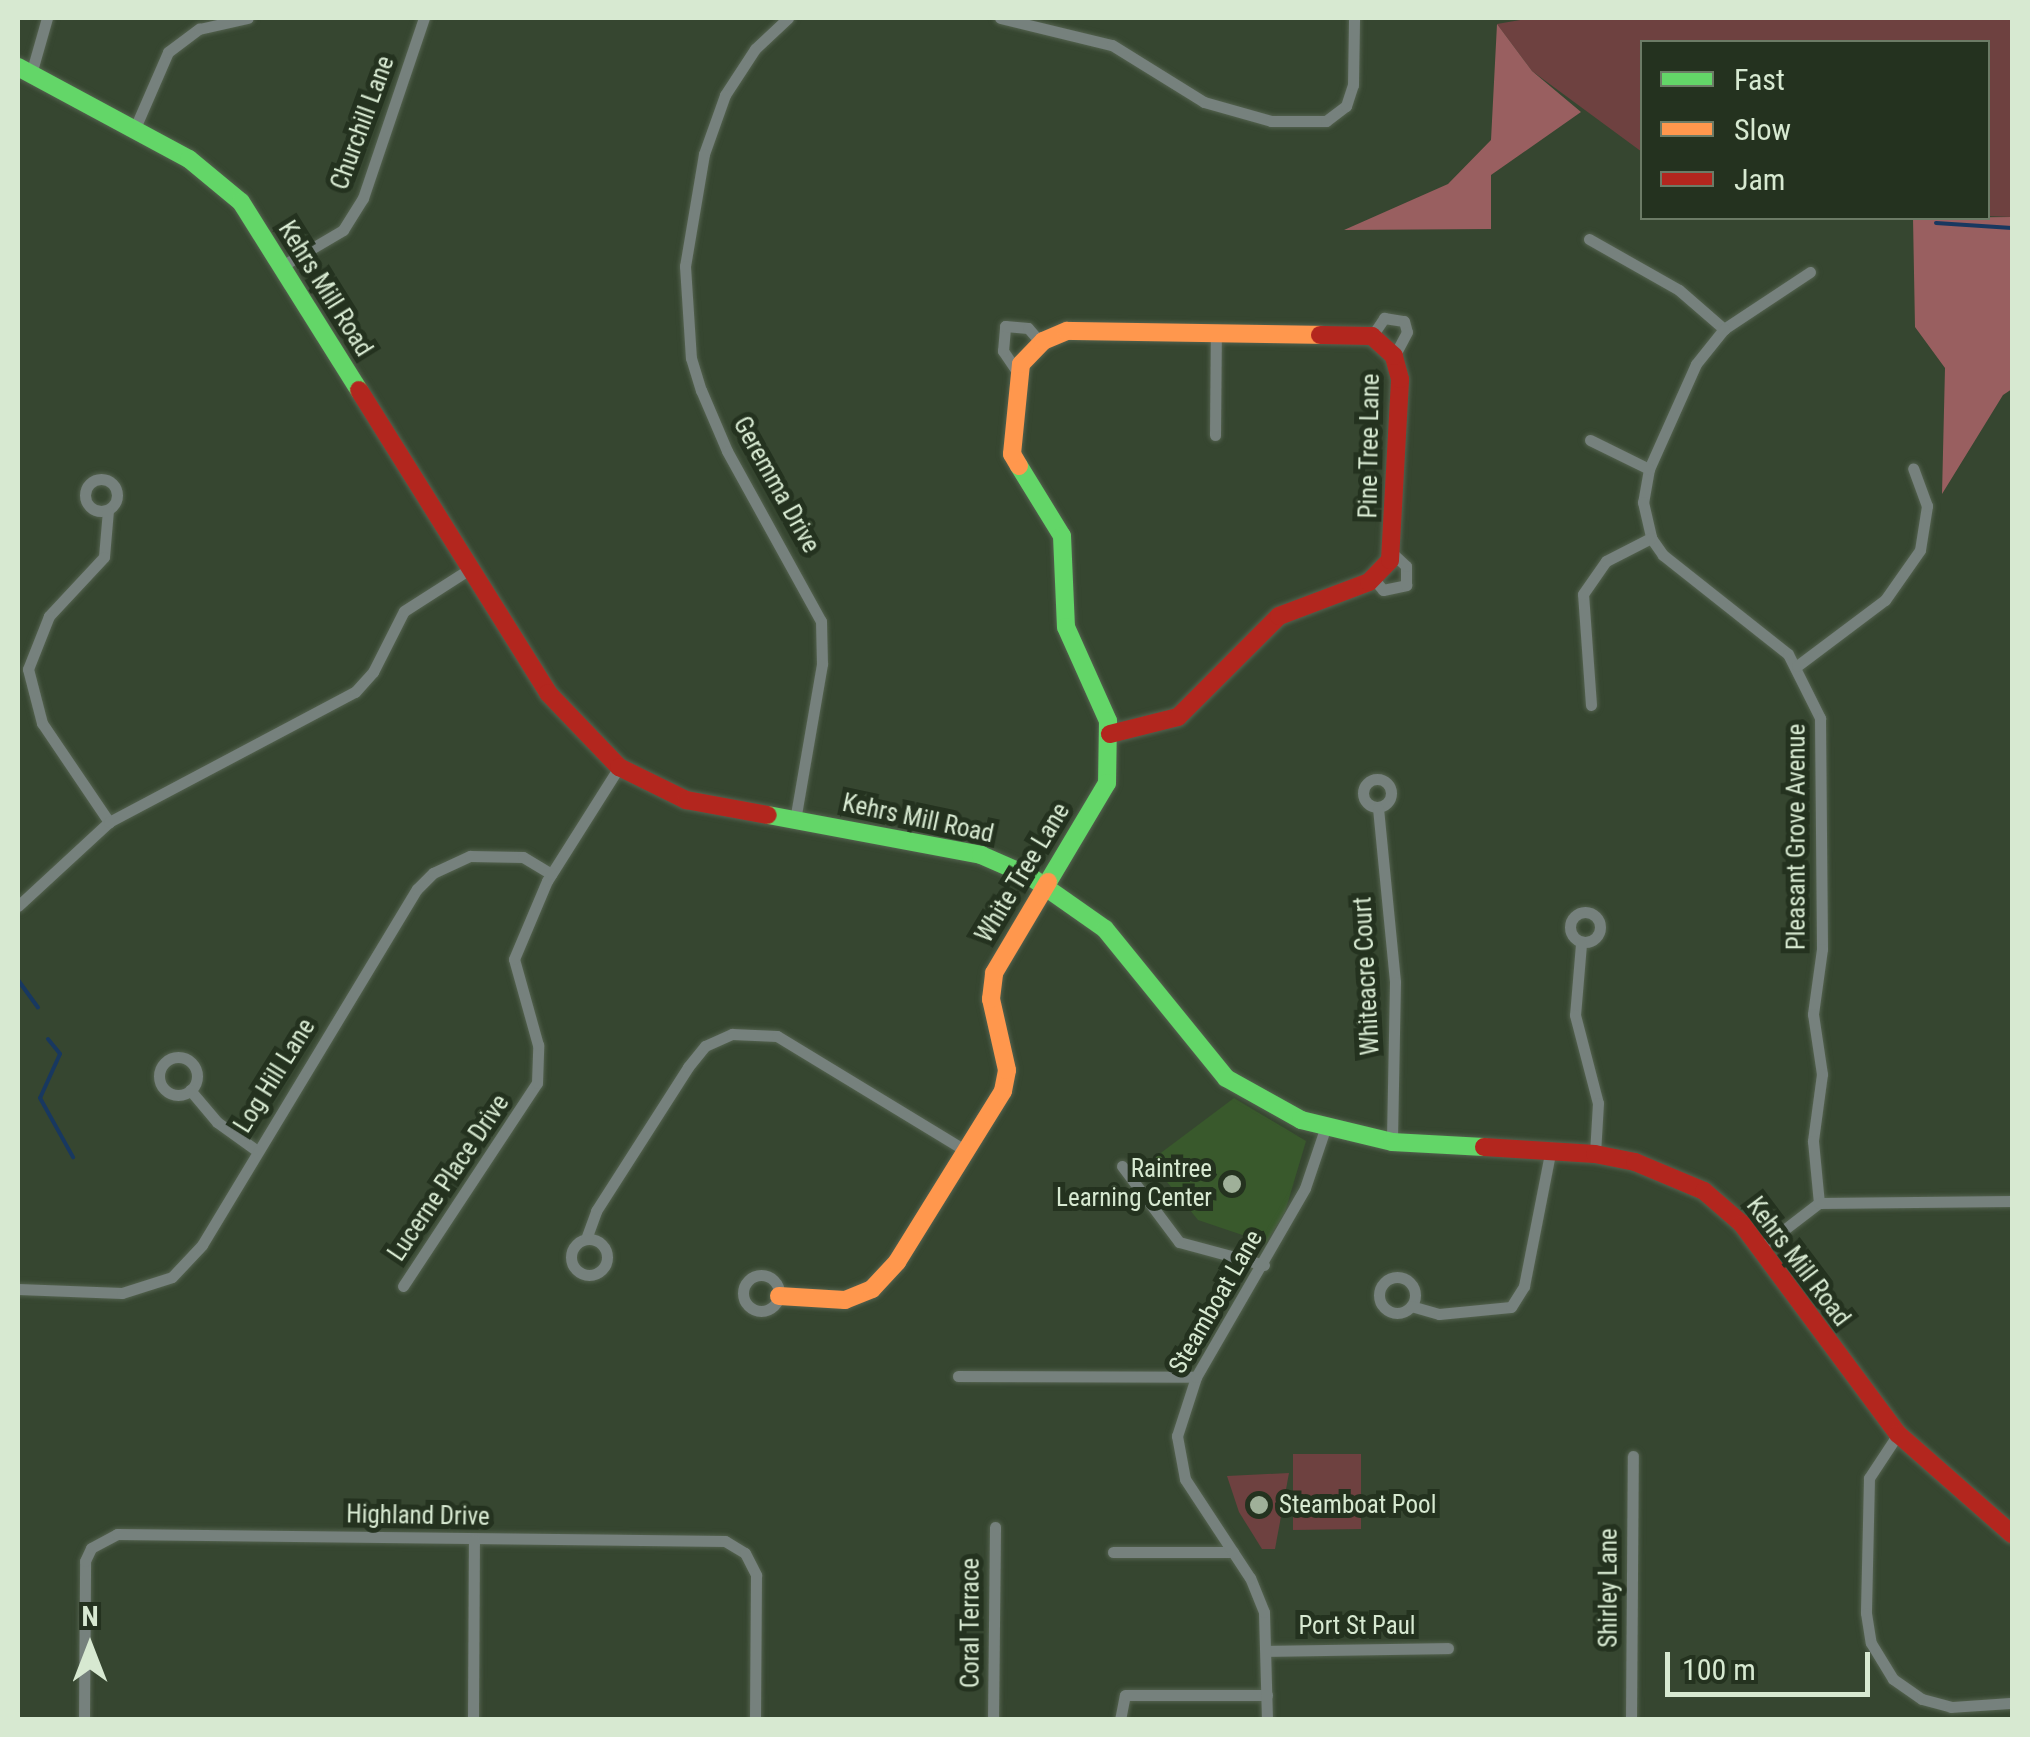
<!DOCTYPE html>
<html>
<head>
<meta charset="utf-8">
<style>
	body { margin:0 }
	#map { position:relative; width:2030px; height:1737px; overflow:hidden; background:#364630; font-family:"Roboto Condensed",sans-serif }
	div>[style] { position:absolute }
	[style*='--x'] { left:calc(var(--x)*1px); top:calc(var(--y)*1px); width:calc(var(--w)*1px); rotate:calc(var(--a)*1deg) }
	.built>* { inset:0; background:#39592c }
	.green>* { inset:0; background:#6e4140 }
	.forest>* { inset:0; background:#995f60 }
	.stream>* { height:4px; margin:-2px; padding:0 2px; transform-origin:2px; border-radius:2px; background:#183860 }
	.roads { filter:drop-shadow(0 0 2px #54624f) drop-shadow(0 0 2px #54624f) }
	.street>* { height:11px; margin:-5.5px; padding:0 5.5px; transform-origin:5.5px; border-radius:5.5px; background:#76817d }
	.street>.ring { margin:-5.5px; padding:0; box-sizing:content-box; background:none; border:11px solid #76817d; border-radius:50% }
	.fast>* { height:18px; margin:-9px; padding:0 9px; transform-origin:9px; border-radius:9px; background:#63d668 }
	.slow>* { height:18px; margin:-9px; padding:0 9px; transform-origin:9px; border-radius:9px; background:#ff974d }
	.jam>* { height:18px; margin:-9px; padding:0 9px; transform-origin:9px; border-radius:9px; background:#b3261e }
	.dots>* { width:28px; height:28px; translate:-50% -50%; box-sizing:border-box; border:5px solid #24321f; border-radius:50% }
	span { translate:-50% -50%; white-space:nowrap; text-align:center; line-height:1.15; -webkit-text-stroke:10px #24321f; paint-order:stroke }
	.street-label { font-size:25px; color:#d7e9d1 }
	.poi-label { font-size:25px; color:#d7e9d1 }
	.right { translate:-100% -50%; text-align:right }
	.left { translate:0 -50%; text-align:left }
	.frame { position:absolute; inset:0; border:20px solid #d7e9d1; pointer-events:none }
	.legend { position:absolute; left:1640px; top:40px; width:350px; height:180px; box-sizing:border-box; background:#24321f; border:2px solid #6c7b66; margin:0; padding:12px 18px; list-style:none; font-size:30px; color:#d7e9d1 }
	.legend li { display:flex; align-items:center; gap:20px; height:50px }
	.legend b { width:50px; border:2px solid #6c7b66 }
	.north { position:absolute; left:40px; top:1597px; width:100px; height:100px; -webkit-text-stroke:8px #24321f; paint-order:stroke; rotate:0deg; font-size:28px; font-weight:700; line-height:40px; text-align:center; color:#d7e9d1 }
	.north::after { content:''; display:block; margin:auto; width:35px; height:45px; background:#d7e9d1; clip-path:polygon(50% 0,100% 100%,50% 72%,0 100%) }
	.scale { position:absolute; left:1665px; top:1652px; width:205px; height:45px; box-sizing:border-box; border:5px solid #d7e9d1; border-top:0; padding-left:12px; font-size:30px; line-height:35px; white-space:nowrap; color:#d7e9d1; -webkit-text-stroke:8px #24321f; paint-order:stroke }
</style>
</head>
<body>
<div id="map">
	<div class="built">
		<i style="clip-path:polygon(1234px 1098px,1306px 1141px,1285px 1212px,1266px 1243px,1198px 1220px,1150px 1161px)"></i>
	</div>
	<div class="green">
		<i style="clip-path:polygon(1531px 18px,2012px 18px,2012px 217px,1988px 216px,1988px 42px,1642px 42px,1642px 152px,1532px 71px,1497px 24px)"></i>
		<i style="clip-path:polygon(1293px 1454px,1361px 1454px,1361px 1529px,1293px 1530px)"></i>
		<i style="clip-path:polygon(1289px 1473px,1275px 1549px,1262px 1549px,1239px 1512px,1227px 1476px)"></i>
	</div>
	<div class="forest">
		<i style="clip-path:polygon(1497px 24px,1532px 71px,1581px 112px,1491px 175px,1491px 229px,1344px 230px,1448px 184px,1491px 140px)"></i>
		<i style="clip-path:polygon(2012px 217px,2012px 389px,2003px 395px,1942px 494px,1945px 368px,1915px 327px,1913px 218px)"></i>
	</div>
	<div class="stream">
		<i style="--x:1936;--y:223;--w:76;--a:3.8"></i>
		<i style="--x:18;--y:980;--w:34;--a:54"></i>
		<i style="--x:48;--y:1039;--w:19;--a:51"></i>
		<i style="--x:60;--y:1054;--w:48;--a:114.4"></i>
		<i style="--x:40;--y:1098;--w:68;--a:60.8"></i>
	</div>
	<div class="roads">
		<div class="street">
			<i style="--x:788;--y:18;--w:45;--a:136.8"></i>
			<i style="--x:755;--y:49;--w:55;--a:123.1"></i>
			<i style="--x:725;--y:95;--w:63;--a:109.6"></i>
			<i style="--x:704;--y:154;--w:114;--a:99.6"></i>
			<i style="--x:685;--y:266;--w:92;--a:86.3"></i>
			<i style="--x:691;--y:358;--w:34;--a:73"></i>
			<i style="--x:701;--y:390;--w:66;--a:66.9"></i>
			<i style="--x:727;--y:451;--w:194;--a:61.1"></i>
			<i style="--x:821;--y:621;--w:43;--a:88.7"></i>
			<i style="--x:822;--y:664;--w:158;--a:99.8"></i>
			<i style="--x:1000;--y:18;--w:115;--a:13.6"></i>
			<i style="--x:1112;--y:45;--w:108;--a:31.8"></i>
			<i style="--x:1204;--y:102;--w:70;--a:15.8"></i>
			<i style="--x:1271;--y:121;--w:55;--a:0"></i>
			<i style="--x:1326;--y:121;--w:25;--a:-37"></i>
			<i style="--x:1346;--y:106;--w:22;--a:-72"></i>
			<i style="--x:1353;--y:85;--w:67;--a:-89.1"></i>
			<i style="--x:31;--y:74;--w:58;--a:-74.1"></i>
			<i style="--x:135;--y:128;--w:83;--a:-66.5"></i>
			<i style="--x:168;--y:52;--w:39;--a:-37"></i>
			<i style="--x:199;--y:29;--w:50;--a:-12.7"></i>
			<i style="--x:1589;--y:239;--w:103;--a:29.5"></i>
			<i style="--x:1679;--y:290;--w:60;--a:40.9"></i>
			<i style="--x:282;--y:266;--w:71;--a:-30.5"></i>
			<i style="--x:343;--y:230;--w:38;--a:-58"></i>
			<i style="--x:363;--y:198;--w:190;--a:-71.3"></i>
			<i style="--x:1810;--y:272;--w:103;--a:146.5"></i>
			<i style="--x:1724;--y:329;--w:45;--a:128.7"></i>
			<i style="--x:1696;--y:364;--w:115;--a:114.1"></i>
			<i style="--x:1649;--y:469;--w:34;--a:100"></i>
			<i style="--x:1643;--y:502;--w:37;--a:77"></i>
			<i style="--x:1651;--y:538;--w:21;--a:55"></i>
			<i style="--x:1663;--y:555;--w:159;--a:38.4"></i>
			<i style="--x:1788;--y:654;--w:72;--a:63.4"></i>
			<i style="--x:1820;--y:718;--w:231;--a:89.5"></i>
			<i style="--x:1822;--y:949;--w:66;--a:97.9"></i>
			<i style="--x:1813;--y:1014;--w:61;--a:81.5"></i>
			<i style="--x:1822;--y:1074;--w:68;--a:97.7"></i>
			<i style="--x:1813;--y:1141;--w:62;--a:84.5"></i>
			<i style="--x:1372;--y:336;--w:22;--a:-56"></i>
			<i style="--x:1384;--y:318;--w:20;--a:9"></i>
			<i style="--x:1404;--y:321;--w:11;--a:75"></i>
			<i style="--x:1407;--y:332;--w:27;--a:118"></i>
			<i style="--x:1018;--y:373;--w:27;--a:-124"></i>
			<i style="--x:1003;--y:351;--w:25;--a:-85"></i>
			<i style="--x:1005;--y:326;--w:23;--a:5"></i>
			<i style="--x:1028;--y:328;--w:20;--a:49"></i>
			<i style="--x:1215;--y:435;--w:105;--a:-89.5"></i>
			<i style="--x:1590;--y:440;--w:66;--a:26.2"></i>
			<i class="ring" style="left:85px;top:479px;width:21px;height:21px"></i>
			<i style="--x:108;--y:510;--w:47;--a:94.9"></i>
			<i style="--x:104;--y:557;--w:81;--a:133"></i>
			<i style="--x:49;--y:616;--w:57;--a:111.6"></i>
			<i style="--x:28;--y:669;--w:56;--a:75.5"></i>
			<i style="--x:42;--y:723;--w:120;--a:55.9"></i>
			<i style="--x:1374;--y:579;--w:14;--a:51"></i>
			<i style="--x:1383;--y:590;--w:24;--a:-12"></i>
			<i style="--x:1406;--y:585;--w:19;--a:-90"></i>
			<i style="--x:1406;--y:566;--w:19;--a:-137"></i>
			<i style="--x:1797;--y:666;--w:110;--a:-36.9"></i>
			<i style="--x:1885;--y:600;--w:61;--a:-55"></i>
			<i style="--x:1920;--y:550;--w:45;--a:-81"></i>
			<i style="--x:1927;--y:506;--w:40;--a:-110.2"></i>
			<i style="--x:1591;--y:705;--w:111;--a:-94.1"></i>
			<i style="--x:1583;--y:594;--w:40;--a:-55.1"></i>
			<i style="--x:1606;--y:561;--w:51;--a:-27.1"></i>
			<i class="ring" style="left:1363px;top:779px;width:17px;height:17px"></i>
			<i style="--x:1378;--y:808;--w:175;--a:84.4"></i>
			<i style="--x:1395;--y:982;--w:160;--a:91.1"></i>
			<i style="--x:18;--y:906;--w:124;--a:-42.7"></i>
			<i style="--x:109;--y:822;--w:278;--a:-27.9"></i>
			<i style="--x:355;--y:692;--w:27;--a:-48"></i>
			<i style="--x:373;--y:672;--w:68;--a:-63.1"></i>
			<i style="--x:404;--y:611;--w:80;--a:-32.7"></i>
			<i class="ring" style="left:1570px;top:912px;width:19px;height:19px"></i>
			<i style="--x:1581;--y:944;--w:71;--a:94.8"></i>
			<i style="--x:1575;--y:1015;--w:91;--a:75.4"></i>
			<i style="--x:1598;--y:1103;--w:51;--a:93.4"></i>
			<i class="ring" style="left:159px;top:1057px;width:27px;height:27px"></i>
			<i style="--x:190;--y:1090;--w:42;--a:49.8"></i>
			<i style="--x:217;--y:1122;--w:48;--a:35.7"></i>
			<i style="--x:1122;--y:1166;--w:95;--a:53.1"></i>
			<i style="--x:1179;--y:1242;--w:88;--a:15.1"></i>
			<i class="ring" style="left:571px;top:1239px;width:25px;height:25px"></i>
			<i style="--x:586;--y:1239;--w:30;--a:-70"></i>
			<i style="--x:596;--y:1211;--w:171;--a:-57.4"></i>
			<i style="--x:688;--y:1067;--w:27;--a:-51"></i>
			<i style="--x:705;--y:1046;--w:30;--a:-24"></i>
			<i style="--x:732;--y:1034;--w:45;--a:2.5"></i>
			<i style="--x:777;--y:1036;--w:221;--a:31.3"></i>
			<i style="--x:1759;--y:1249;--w:76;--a:-37.5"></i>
			<i style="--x:1819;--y:1203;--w:193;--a:-0.6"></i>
			<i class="ring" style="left:743px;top:1275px;width:25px;height:25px"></i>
			<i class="ring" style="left:1379px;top:1277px;width:25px;height:25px"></i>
			<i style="--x:403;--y:1286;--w:243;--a:-56.6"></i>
			<i style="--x:537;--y:1083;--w:38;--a:-88"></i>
			<i style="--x:538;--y:1045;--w:89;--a:-105.6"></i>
			<i style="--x:514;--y:959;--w:85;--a:-67.1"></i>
			<i style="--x:547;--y:881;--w:135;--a:-57.7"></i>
			<i style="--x:18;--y:1289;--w:104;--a:2.2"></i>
			<i style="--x:122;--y:1293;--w:52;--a:-17.7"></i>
			<i style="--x:172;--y:1277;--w:44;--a:-46.8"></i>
			<i style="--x:202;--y:1245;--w:416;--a:-58.9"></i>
			<i style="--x:417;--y:889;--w:23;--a:-45"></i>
			<i style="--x:433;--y:873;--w:41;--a:-24.7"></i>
			<i style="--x:470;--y:856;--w:53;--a:1.1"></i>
			<i style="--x:523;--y:857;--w:33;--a:31"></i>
			<i style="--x:1411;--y:1306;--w:29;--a:16"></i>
			<i style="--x:1439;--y:1314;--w:72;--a:-5.6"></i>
			<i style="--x:1511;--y:1307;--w:25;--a:-58"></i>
			<i style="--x:1524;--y:1286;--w:141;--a:-78.9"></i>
			<i style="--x:958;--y:1376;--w:238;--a:0.2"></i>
			<i style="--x:1898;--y:1434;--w:53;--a:123.4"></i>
			<i style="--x:1869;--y:1478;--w:135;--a:91.3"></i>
			<i style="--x:1866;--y:1613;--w:30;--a:81"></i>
			<i style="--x:1871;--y:1643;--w:42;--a:58.6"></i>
			<i style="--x:1893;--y:1679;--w:35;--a:35"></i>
			<i style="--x:1922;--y:1699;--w:30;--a:15"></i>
			<i style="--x:1951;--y:1707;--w:61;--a:-3.8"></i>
			<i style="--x:1113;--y:1552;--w:120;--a:0"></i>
			<i style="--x:1267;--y:1651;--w:181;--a:-0.9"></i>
			<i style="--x:84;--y:1720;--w:159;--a:-89.6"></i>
			<i style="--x:85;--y:1561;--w:14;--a:-65"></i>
			<i style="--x:91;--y:1548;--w:30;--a:-28"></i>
			<i style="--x:117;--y:1534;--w:608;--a:0.66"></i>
			<i style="--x:725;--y:1541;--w:23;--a:31"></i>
			<i style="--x:745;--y:1553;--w:25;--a:63"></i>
			<i style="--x:756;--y:1575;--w:145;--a:90.4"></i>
			<i style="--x:473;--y:1720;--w:180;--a:-89.7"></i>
			<i style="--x:993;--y:1720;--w:193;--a:-89.4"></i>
			<i style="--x:1120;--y:1720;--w:25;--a:-79"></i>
			<i style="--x:1125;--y:1695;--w:142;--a:0"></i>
			<i style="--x:1267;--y:1720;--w:108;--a:-91.6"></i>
			<i style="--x:1264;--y:1612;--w:37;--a:-112"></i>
			<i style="--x:1250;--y:1578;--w:118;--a:-123.3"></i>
			<i style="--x:1185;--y:1479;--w:44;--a:-100.5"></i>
			<i style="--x:1177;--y:1436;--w:62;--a:-72.1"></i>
			<i style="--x:1196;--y:1377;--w:218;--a:-60"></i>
			<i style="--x:1305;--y:1188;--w:62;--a:-71.3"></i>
			<i style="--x:1631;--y:1720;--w:264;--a:-89.6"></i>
		</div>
		<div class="fast">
			<i style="--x:18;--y:67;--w:194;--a:28.3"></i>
			<i style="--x:189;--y:159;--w:67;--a:39.6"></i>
			<i style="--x:241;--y:202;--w:222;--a:57.9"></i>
			<i style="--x:1019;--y:466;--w:82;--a:58.4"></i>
			<i style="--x:1062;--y:536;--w:91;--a:87.5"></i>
			<i style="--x:1066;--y:627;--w:103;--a:65.9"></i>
			<i style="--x:1108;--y:721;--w:62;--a:90.9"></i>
			<i style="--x:1107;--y:783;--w:115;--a:120.8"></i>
			<i style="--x:768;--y:815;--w:217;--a:10.6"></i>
			<i style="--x:981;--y:855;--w:55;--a:23.7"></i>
			<i style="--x:1031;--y:877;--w:90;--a:35.1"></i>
			<i style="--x:1105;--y:929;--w:192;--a:50.9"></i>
			<i style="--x:1226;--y:1078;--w:86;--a:29.2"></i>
			<i style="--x:1301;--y:1120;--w:94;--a:13.6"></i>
			<i style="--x:1392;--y:1142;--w:92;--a:3.1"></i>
		</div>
		<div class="slow">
			<i style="--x:1019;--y:466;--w:14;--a:-120"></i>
			<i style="--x:1012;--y:454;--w:90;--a:-84.3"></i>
			<i style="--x:1021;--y:364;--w:32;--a:-46"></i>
			<i style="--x:1043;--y:341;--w:26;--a:-23"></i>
			<i style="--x:1067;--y:331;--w:253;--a:0.9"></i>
			<i style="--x:779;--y:1296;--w:66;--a:3.5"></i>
			<i style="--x:845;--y:1300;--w:29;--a:-22"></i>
			<i style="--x:872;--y:1289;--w:37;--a:-47"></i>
			<i style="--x:897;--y:1262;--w:201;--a:-58.2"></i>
			<i style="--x:1003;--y:1091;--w:21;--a:-79"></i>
			<i style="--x:1007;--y:1070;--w:73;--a:-102.7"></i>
			<i style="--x:991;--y:999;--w:26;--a:-83"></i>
			<i style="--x:994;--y:973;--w:106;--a:-59.3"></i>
		</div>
		<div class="jam">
			<i style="--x:359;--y:390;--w:357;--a:58"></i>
			<i style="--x:548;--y:693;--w:103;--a:46.2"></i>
			<i style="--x:619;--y:767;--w:75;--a:26.2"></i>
			<i style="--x:686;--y:800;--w:83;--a:10.4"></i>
			<i style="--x:1110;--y:734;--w:70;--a:-14"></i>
			<i style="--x:1178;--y:717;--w:143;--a:-45"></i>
			<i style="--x:1279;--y:616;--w:96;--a:-20.7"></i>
			<i style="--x:1369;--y:582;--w:30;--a:-46"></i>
			<i style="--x:1390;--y:560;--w:181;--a:-86.8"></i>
			<i style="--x:1400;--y:379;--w:24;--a:-105"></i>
			<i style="--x:1394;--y:356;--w:30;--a:-138"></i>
			<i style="--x:1372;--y:336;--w:52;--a:-178.9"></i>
			<i style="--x:1484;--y:1147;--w:111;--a:3.6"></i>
			<i style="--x:1595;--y:1154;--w:41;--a:11.3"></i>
			<i style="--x:1635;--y:1162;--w:75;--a:22.8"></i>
			<i style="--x:1704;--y:1191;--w:50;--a:41"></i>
			<i style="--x:1742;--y:1224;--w:262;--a:53.4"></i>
			<i style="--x:1898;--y:1434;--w:152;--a:41.3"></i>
		</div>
	</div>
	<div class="dots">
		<i style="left:1232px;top:1184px;background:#9fb099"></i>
		<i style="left:1259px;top:1505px;background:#9fb099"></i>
	</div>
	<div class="street-label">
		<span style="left:363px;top:123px;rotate:-70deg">Churchill Lane</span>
		<span style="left:325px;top:289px;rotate:58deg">Kehrs Mill Road</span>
		<span style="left:1370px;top:446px;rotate:-89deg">Pine Tree Lane</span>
		<span style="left:776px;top:485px;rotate:61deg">Geremma Drive</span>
		<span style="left:918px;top:819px;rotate:12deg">Kehrs Mill Road</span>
		<span style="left:1797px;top:837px;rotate:-90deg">Pleasant Grove Avenue</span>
		<span style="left:1023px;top:873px;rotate:-59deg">White Tree Lane</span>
		<span style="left:1367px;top:976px;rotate:-93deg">Whiteacre Court</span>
		<span style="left:275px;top:1076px;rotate:-58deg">Log Hill Lane</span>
		<span style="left:449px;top:1178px;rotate:-56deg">Lucerne Place Drive</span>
		<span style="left:1798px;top:1262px;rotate:53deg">Kehrs Mill Road</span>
		<span style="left:1216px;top:1302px;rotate:-60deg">Steamboat Lane</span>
		<span style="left:418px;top:1516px;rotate:1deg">Highland Drive</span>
		<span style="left:1609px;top:1588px;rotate:-90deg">Shirley Lane</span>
		<span style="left:971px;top:1623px;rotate:-90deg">Coral Terrace</span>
		<span style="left:1357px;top:1626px">Port St Paul</span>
	</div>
	<div class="poi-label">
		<span class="right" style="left:1212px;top:1184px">Raintree<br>Learning Center</span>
		<span class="left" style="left:1279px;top:1505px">Steamboat Pool</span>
	</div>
	<div class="frame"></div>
	<ul class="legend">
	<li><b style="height:12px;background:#63d668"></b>Fast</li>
	<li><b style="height:12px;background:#ff974d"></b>Slow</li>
	<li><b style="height:12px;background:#b3261e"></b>Jam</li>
	</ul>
	<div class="north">N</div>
	<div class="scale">100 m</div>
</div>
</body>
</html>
